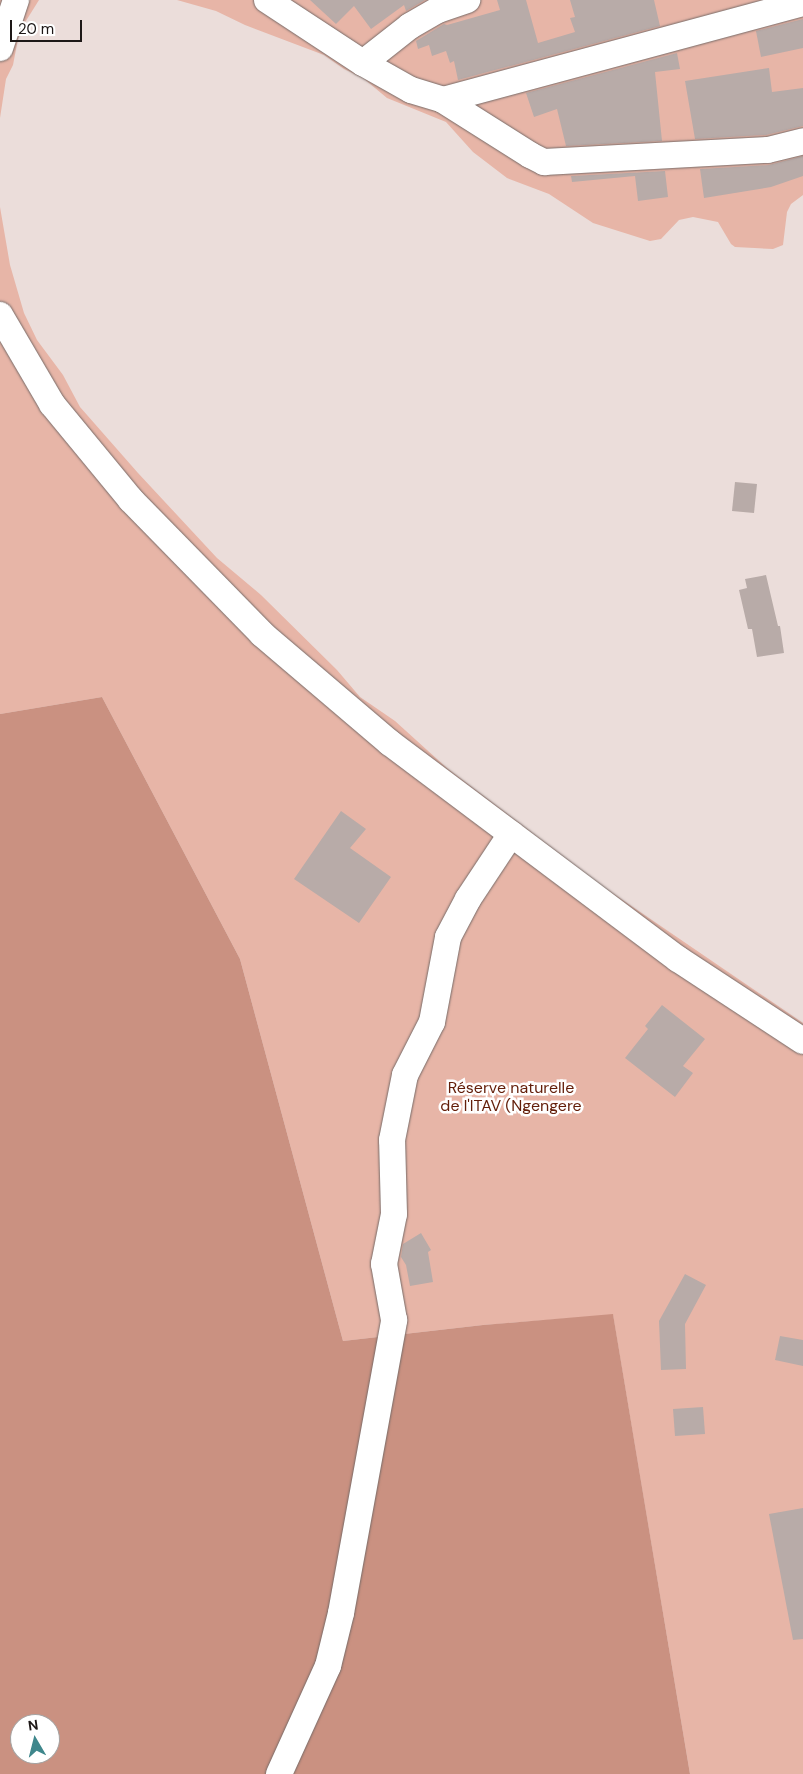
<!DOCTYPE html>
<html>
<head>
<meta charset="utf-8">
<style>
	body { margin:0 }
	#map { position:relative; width:803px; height:1774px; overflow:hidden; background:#ebddda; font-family:"DM Sans",sans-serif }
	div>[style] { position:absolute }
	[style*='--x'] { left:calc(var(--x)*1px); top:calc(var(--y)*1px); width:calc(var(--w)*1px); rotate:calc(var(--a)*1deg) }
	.green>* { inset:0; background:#e7b5a7 }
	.forest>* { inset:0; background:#ca9181 }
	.building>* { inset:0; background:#b8aba8 }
	.roads { filter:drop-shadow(0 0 1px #766a67) drop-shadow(0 0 1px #766a67) }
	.minor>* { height:26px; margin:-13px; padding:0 13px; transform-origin:13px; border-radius:13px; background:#fff }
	span { translate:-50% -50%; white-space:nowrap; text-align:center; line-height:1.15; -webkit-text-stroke:5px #fff; paint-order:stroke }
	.park-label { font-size:16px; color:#631e09 }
	.north { position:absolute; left:10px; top:1714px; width:50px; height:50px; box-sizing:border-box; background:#fff; border:1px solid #a5a3a2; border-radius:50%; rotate:352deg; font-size:14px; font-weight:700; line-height:20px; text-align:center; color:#1d1817 }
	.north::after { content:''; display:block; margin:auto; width:18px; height:22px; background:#3f878c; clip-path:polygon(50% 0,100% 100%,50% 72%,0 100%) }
	.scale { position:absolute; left:10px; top:20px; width:72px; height:22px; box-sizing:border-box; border:2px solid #1d1817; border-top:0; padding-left:6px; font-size:15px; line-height:18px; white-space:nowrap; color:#1d1817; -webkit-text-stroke:4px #fff; paint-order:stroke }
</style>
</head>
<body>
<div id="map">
	<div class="green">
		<i style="clip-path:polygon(0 0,39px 0,24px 24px,18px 39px,13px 65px,6px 79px,0 118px)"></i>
		<i style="clip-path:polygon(177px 0,803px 0,803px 195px,791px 204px,787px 212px,783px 245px,773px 249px,735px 247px,731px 244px,718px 222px,693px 217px,679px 220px,661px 239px,650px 241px,593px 223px,549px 194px,507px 178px,473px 152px,446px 122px,387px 98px,363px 78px,344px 69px,324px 55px,245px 25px,216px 11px)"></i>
		<i style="clip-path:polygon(0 207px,10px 265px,24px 313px,37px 340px,63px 375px,80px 407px,138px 473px,217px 558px,261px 595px,337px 670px,360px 697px,395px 721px,448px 769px,605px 888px,803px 1023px,803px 1774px,690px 1774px,613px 1315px,483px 1325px,343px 1341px,240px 959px,102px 697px,0 714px)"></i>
	</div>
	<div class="forest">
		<i style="clip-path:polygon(evenodd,102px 697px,240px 959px,343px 1341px,483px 1325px,613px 1314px,690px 1774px,0 1774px,0 714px,102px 697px,20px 1724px,50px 1724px,50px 1754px,20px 1754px,20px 1724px)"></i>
	</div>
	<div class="building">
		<i style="clip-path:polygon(310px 0,425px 0,406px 11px,404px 5px,371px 29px,354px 6px,336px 24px)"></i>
		<i style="clip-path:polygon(497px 0,526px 0,538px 43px,575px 32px,570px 18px,575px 17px,570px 0,654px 0,660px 26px,458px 80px,454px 61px,450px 63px,446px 51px,432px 56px,429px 45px,418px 49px,416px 41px,444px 24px,447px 25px,500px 10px)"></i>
		<i style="clip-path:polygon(803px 19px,803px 48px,761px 57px,756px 31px)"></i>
		<i style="clip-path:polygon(677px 53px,680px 69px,655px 72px,662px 141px,566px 146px,557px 109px,534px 117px,526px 93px)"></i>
		<i style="clip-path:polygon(769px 68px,772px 92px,803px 88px,803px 126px,766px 135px,695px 139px,685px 81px)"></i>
		<i style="clip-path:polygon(803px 156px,803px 176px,771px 187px,704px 198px,700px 169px,769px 165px)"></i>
		<i style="clip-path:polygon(665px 171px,668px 197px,638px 201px,635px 176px,572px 182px,571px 176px)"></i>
		<i style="clip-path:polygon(735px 482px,757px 484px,754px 513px,732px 511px)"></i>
		<i style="clip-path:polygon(766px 575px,778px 626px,780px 626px,784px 653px,757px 657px,752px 629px,748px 629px,739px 590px,747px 588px,745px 579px)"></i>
		<i style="clip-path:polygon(341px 811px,366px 829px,350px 848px,391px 877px,359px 923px,294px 879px)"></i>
		<i style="clip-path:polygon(662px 1005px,705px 1039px,683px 1066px,693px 1073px,675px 1097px,625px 1058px,648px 1029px,645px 1026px)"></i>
		<i style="clip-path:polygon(421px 1233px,431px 1250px,428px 1252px,433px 1282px,410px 1286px,406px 1265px,401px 1257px,403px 1244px)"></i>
		<i style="clip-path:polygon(685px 1274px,706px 1285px,685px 1324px,686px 1369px,661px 1370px,659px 1321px)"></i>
		<i style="clip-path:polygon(780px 1336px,803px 1340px,803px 1366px,775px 1360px)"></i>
		<i style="clip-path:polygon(703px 1407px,705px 1434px,675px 1436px,673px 1409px)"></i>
		<i style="clip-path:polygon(803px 1508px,803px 1639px,793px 1640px,769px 1514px)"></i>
	</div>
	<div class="roads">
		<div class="minor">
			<i style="--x:267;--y:0;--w:115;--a:33.3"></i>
			<i style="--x:363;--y:63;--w:55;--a:29.4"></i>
			<i style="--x:411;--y:90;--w:34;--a:17"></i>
			<i style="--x:443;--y:100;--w:103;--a:32.3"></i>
			<i style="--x:530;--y:155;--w:16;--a:27"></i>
			<i style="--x:544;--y:162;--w:224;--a:-3.1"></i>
			<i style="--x:768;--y:150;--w:36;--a:-14"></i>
			<i style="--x:0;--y:48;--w:51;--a:-71.6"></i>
			<i style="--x:363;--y:63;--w:60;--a:-38.2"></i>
			<i style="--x:410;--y:26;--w:32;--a:-30"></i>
			<i style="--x:438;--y:10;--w:31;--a:-19"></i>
			<i style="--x:443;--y:100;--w:373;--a:-15.1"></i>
			<i style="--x:0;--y:315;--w:103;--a:59.7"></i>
			<i style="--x:52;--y:404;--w:124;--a:50.5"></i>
			<i style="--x:131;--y:500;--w:187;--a:45.6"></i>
			<i style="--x:262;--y:634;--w:168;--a:40.4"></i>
			<i style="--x:390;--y:743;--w:360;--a:36.9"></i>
			<i style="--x:678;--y:959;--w:149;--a:33.3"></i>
			<i style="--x:279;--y:1774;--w:119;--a:-65.6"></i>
			<i style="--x:328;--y:1666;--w:55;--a:-76.2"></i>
			<i style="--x:341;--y:1613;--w:298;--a:-79.7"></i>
			<i style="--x:394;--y:1320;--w:57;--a:-100.1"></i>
			<i style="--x:384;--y:1264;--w:51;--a:-78.7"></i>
			<i style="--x:394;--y:1214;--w:74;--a:-91.5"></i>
			<i style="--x:392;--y:1140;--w:66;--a:-78.7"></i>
			<i style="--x:405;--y:1075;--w:59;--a:-63"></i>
			<i style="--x:432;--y:1022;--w:86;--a:-79.3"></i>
			<i style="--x:448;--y:937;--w:43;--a:-62.2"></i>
			<i style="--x:468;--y:899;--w:78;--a:-56.5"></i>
		</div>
	</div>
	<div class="park-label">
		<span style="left:511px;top:1097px">Réserve naturelle<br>de l'ITAV (Ngengere</span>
	</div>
	<div class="north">N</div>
	<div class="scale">20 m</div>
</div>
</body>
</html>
